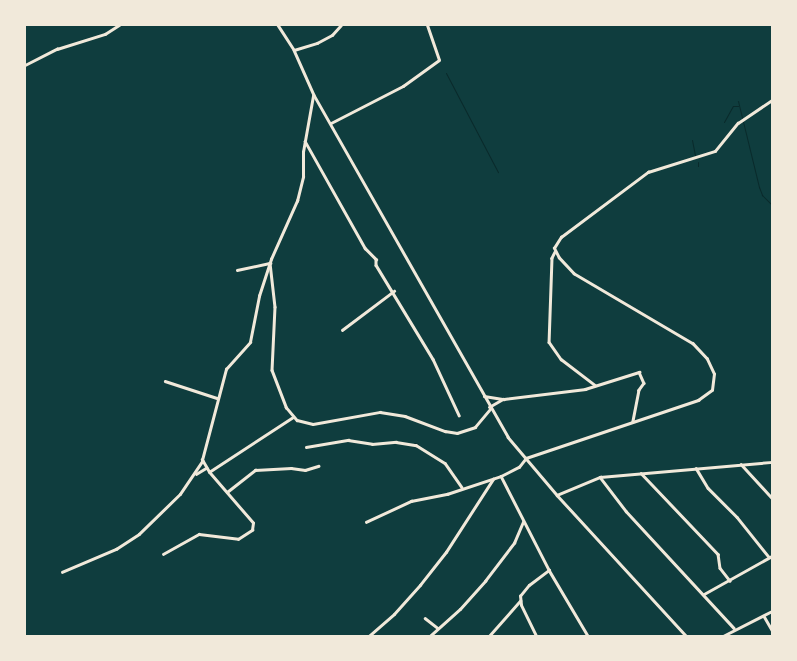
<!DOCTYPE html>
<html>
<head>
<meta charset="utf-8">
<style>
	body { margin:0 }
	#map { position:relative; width:797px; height:661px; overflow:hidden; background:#0f3d3e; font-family:"IBM Plex Sans",sans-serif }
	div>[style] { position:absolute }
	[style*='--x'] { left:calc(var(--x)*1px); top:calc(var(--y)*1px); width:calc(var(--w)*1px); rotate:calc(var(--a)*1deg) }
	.stream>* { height:1px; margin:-0.5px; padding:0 0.5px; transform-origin:0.5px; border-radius:0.5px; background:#0a2a2b }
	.minor>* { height:2.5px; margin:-1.25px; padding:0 1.25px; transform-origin:1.25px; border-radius:1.25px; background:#f1e9da }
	span { translate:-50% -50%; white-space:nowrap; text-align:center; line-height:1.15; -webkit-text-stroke:4px #f1e9da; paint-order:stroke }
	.frame { position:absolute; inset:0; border:26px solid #f1e9da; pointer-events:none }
</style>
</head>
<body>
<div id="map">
	<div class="stream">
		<i style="--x:446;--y:73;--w:112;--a:62.3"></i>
		<i style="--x:738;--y:101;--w:89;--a:76.3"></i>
		<i style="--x:759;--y:187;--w:9;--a:69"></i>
		<i style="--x:762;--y:195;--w:14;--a:45"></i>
		<i style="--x:724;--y:122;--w:18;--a:-61"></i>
		<i style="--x:733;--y:106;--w:5;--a:0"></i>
		<i style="--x:692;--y:140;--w:16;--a:79"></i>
		<i style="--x:698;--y:162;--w:4;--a:90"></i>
		<i style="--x:414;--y:443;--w:4;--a:14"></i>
	</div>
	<div class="minor">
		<i style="--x:278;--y:25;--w:30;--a:57"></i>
		<i style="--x:294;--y:50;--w:49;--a:66"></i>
		<i style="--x:314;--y:95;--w:393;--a:60.4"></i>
		<i style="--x:508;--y:437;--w:76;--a:49.8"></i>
		<i style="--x:557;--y:495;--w:191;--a:47.5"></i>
		<i style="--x:294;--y:50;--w:24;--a:-17"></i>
		<i style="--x:317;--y:43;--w:17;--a:-28"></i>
		<i style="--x:332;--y:35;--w:13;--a:-48"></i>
		<i style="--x:25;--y:65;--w:36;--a:-27"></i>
		<i style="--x:57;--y:49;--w:50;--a:-17.4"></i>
		<i style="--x:105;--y:34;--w:17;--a:-33"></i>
		<i style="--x:331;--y:123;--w:81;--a:-27.2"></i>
		<i style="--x:403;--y:86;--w:44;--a:-35.8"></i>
		<i style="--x:439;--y:60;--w:37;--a:-109"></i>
		<i style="--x:305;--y:141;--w:123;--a:60.7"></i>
		<i style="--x:365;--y:248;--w:16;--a:45"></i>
		<i style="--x:376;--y:259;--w:6;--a:90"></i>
		<i style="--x:376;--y:265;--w:110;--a:58.8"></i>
		<i style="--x:433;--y:359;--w:62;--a:65.1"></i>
		<i style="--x:555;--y:252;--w:7;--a:117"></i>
		<i style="--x:552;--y:258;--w:84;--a:92"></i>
		<i style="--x:549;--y:342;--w:21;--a:55"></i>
		<i style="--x:561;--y:359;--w:43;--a:37.4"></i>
		<i style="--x:237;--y:270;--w:34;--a:-12"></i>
		<i style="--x:270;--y:263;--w:44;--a:83.5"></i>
		<i style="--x:275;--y:307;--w:63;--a:92.7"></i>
		<i style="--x:272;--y:370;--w:40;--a:69"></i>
		<i style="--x:286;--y:407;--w:17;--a:50"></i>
		<i style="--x:297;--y:420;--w:16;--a:14"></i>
		<i style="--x:313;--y:424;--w:68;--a:-10.2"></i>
		<i style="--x:380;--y:412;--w:25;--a:9"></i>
		<i style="--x:405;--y:416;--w:43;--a:20.6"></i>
		<i style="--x:445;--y:431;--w:12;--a:9"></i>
		<i style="--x:457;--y:433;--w:19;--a:-18"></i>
		<i style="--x:475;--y:427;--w:23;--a:-50"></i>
		<i style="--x:342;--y:330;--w:65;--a:-36.9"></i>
		<i style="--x:165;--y:381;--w:55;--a:18.1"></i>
		<i style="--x:484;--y:396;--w:20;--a:9"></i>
		<i style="--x:504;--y:399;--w:82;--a:-7"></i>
		<i style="--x:585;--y:389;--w:57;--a:-17.5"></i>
		<i style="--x:639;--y:372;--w:12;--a:66"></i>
		<i style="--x:644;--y:383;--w:9;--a:126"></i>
		<i style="--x:639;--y:390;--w:32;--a:101"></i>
		<i style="--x:489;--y:407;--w:16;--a:-30"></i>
		<i style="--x:306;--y:447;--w:43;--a:-9.5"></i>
		<i style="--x:348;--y:440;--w:24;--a:9"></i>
		<i style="--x:372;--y:444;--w:24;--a:-5"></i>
		<i style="--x:396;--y:442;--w:20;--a:9"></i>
		<i style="--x:416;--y:445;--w:34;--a:32"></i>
		<i style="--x:445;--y:463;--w:29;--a:55"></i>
		<i style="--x:741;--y:464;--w:46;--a:47.6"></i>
		<i style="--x:696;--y:468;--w:23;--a:59"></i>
		<i style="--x:708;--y:488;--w:41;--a:45"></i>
		<i style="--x:737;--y:517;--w:51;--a:51.3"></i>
		<i style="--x:209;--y:472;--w:100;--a:-33.2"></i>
		<i style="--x:641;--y:473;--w:112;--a:46.5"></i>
		<i style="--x:718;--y:554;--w:14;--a:82"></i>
		<i style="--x:720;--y:568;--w:16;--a:52"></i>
		<i style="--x:196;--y:474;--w:12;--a:-31"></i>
		<i style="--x:501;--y:476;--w:106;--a:62.9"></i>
		<i style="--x:549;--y:570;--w:77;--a:59.4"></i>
		<i style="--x:600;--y:477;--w:43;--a:52.6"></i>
		<i style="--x:626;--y:511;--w:159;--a:47.3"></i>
		<i style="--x:227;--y:492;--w:36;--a:-38"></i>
		<i style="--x:255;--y:470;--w:36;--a:-3"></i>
		<i style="--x:291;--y:468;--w:14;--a:8"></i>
		<i style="--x:305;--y:470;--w:14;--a:-17"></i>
		<i style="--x:557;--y:495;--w:47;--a:-22.7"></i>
		<i style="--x:600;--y:477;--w:173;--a:-5"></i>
		<i style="--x:366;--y:522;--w:50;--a:-25"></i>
		<i style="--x:411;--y:501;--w:37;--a:-11"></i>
		<i style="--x:447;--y:494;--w:57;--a:-18.4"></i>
		<i style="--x:501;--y:476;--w:20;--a:-27"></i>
		<i style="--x:519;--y:467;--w:11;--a:-52"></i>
		<i style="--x:526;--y:458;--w:182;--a:-18.6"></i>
		<i style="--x:698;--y:400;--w:17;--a:-36"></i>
		<i style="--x:712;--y:390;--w:16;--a:-83"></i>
		<i style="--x:714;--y:374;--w:17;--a:-115"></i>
		<i style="--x:707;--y:359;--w:21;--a:-133"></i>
		<i style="--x:693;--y:344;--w:138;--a:-149.5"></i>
		<i style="--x:574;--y:274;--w:22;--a:-133"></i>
		<i style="--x:559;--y:258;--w:11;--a:-117"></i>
		<i style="--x:554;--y:248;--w:13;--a:-58"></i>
		<i style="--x:561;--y:237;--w:109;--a:-36.8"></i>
		<i style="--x:648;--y:172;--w:70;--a:-17.4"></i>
		<i style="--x:715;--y:151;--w:36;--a:-51"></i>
		<i style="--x:738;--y:123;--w:41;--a:-34.1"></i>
		<i style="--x:163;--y:554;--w:41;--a:-29.1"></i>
		<i style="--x:199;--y:534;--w:39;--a:7"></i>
		<i style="--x:238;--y:539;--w:17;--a:-33"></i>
		<i style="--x:252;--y:530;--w:7;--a:-82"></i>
		<i style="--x:253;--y:523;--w:67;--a:-130.8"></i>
		<i style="--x:209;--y:472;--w:14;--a:-120"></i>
		<i style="--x:202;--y:460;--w:94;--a:-75.2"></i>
		<i style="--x:226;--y:369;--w:36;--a:-48"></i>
		<i style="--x:250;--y:342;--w:47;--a:-78.9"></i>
		<i style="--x:259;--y:296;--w:39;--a:-72"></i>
		<i style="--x:271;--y:259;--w:64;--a:-65.9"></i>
		<i style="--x:297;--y:201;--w:25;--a:-76"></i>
		<i style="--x:303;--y:177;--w:25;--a:-90"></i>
		<i style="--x:303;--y:152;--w:57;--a:-79.9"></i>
		<i style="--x:62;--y:572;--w:59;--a:-23.1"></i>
		<i style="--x:116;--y:549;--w:27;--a:-33"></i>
		<i style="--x:139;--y:534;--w:57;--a:-44.3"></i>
		<i style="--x:180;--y:494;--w:40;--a:-56"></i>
		<i style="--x:704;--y:594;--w:78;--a:-29.2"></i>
		<i style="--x:764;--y:616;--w:16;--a:60"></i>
		<i style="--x:425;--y:618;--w:16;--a:38"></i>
		<i style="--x:369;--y:636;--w:33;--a:-41"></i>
		<i style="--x:394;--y:614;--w:39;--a:-48"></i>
		<i style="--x:420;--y:585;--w:42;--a:-51.8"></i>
		<i style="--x:446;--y:552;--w:87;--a:-57.2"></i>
		<i style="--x:430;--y:636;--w:40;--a:-42"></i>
		<i style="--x:460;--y:609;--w:38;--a:-48"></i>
		<i style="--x:485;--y:581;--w:48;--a:-52.7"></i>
		<i style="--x:514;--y:543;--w:23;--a:-67"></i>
		<i style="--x:489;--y:636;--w:47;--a:-48.5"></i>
		<i style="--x:536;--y:636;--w:34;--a:-116"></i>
		<i style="--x:521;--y:605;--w:9;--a:-96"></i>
		<i style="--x:520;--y:596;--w:14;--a:-51"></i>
		<i style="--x:529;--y:585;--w:25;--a:-37"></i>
		<i style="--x:723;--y:636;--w:55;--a:-27"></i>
	</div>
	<div class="frame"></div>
</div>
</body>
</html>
